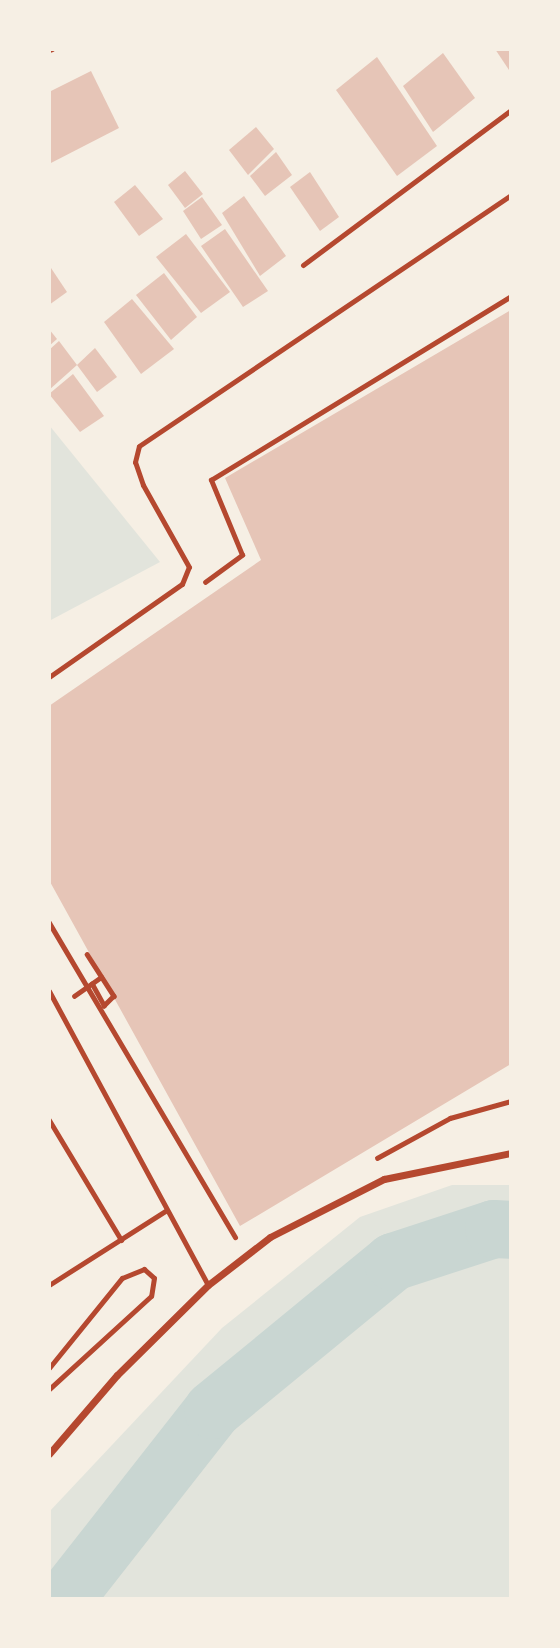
<!DOCTYPE html>
<html>
<head>
<meta charset="utf-8">
<style>
	body { margin:0 }
	#map { position:relative; width:560px; height:1648px; overflow:hidden; background:#f6efe4; font-family:Jost,sans-serif }
	div>[style] { position:absolute }
	[style*='--x'] { left:calc(var(--x)*1px); top:calc(var(--y)*1px); width:calc(var(--w)*1px); rotate:calc(var(--a)*1deg) }
	.green>* { inset:0; background:#e2e4dc }
	.river>* { height:58px; margin:-29px; padding:0 29px; transform-origin:29px; border-radius:29px; background:#c9d6d2 }
	.building>* { inset:0; background:#e6c5b7 }
	.path>* { height:4.5px; margin:-2.25px; padding:0 2.25px; transform-origin:2.25px; border-radius:2.25px; background:#b5482f }
	.service>* { height:5px; margin:-2.5px; padding:0 2.5px; transform-origin:2.5px; border-radius:2.5px; background:#b5482f }
	.minor>* { height:7px; margin:-3.5px; padding:0 3.5px; transform-origin:3.5px; border-radius:3.5px; background:#b5482f }
	span { translate:-50% -50%; white-space:nowrap; text-align:center; line-height:1.15; -webkit-text-stroke:7px #f6efe4; paint-order:stroke }
	.frame { position:absolute; inset:0; border:51px solid #f6efe4; pointer-events:none }
</style>
</head>
<body>
<div id="map">
	<div class="green">
		<i style="clip-path:polygon(49px 425px,160px 562px,49px 621px)"></i>
		<i style="clip-path:polygon(452px 1185px,511px 1185px,511px 1599px,49px 1599px,49px 1512px,222px 1328px,360px 1217px)"></i>
	</div>
	<div class="river">
		<i style="--x:65;--y:1599;--w:240;--a:-51.9"></i>
		<i style="--x:213;--y:1410;--w:233;--a:-39.4"></i>
		<i style="--x:393;--y:1262;--w:106;--a:-18.1"></i>
		<i style="--x:494;--y:1229;--w:17;--a:3"></i>
	</div>
	<div class="building">
		<i style="clip-path:polygon(495px 49px,511px 49px,511px 73px)"></i>
		<i style="clip-path:polygon(443px 53px,475px 98px,433px 132px,403px 86px)"></i>
		<i style="clip-path:polygon(377px 57px,437px 146px,397px 176px,336px 90px)"></i>
		<i style="clip-path:polygon(91px 71px,119px 128px,49px 164px,49px 92px)"></i>
		<i style="clip-path:polygon(256px 127px,274px 149px,248px 175px,229px 150px)"></i>
		<i style="clip-path:polygon(276px 152px,292px 175px,265px 196px,250px 176px)"></i>
		<i style="clip-path:polygon(185px 171px,203px 194px,185px 208px,168px 185px)"></i>
		<i style="clip-path:polygon(310px 172px,339px 217px,320px 231px,290px 187px)"></i>
		<i style="clip-path:polygon(135px 185px,163px 219px,139px 236px,114px 202px)"></i>
		<i style="clip-path:polygon(244px 196px,286px 256px,260px 276px,222px 213px)"></i>
		<i style="clip-path:polygon(202px 197px,222px 225px,201px 239px,183px 211px)"></i>
		<i style="clip-path:polygon(225px 229px,268px 291px,243px 307px,201px 246px)"></i>
		<i style="clip-path:polygon(186px 234px,230px 292px,201px 313px,156px 257px)"></i>
		<i style="clip-path:polygon(49px 265px,67px 292px,49px 305px)"></i>
		<i style="clip-path:polygon(164px 273px,197px 317px,171px 340px,136px 295px)"></i>
		<i style="clip-path:polygon(132px 299px,174px 349px,141px 374px,104px 322px)"></i>
		<i style="clip-path:polygon(511px 310px,511px 1064px,240px 1226px,49px 880px,49px 706px,261px 560px,225px 478px)"></i>
		<i style="clip-path:polygon(49px 329px,57px 339px,49px 346px)"></i>
		<i style="clip-path:polygon(59px 341px,77px 365px,49px 390px,49px 350px)"></i>
		<i style="clip-path:polygon(95px 348px,117px 377px,97px 392px,77px 365px)"></i>
		<i style="clip-path:polygon(73px 374px,104px 416px,80px 432px,49px 394px)"></i>
	</div>
	<div class="path">
		<i style="--x:205;--y:582;--w:46;--a:-36.1"></i>
		<i style="--x:242;--y:555;--w:81;--a:-112.5"></i>
		<i style="--x:211;--y:480;--w:352;--a:-31.5"></i>
		<i style="--x:49;--y:922;--w:366;--a:59.4"></i>
		<i style="--x:87;--y:954;--w:50;--a:57.3"></i>
		<i style="--x:114;--y:996;--w:14;--a:135"></i>
		<i style="--x:104;--y:1006;--w:25;--a:-119"></i>
		<i style="--x:74;--y:996;--w:33;--a:-35"></i>
		<i style="--x:377;--y:1158;--w:83;--a:-28.7"></i>
		<i style="--x:450;--y:1118;--w:63;--a:-15.6"></i>
	</div>
	<div class="service">
		<i style="--x:49;--y:50;--w:3;--a:-18"></i>
		<i style="--x:303;--y:265;--w:259;--a:-36.7"></i>
		<i style="--x:49;--y:677;--w:162;--a:-35"></i>
		<i style="--x:182;--y:584;--w:18;--a:-68"></i>
		<i style="--x:189;--y:567;--w:94;--a:-119.3"></i>
		<i style="--x:143;--y:485;--w:24;--a:-109"></i>
		<i style="--x:135;--y:462;--w:16;--a:-76"></i>
		<i style="--x:139;--y:446;--w:449;--a:-34"></i>
		<i style="--x:49;--y:991;--w:334;--a:61.6"></i>
		<i style="--x:49;--y:1120;--w:140;--a:59"></i>
		<i style="--x:49;--y:1285;--w:138;--a:-32.5"></i>
		<i style="--x:49;--y:1368;--w:116;--a:-51"></i>
		<i style="--x:122;--y:1278;--w:24;--a:-22"></i>
		<i style="--x:144;--y:1269;--w:13;--a:42"></i>
		<i style="--x:154;--y:1278;--w:18;--a:99"></i>
		<i style="--x:151;--y:1296;--w:138;--a:137.6"></i>
	</div>
	<div class="minor">
		<i style="--x:49;--y:1454;--w:104;--a:-49.3"></i>
		<i style="--x:117;--y:1375;--w:128;--a:-44.7"></i>
		<i style="--x:208;--y:1285;--w:78;--a:-37.7"></i>
		<i style="--x:270;--y:1237;--w:128;--a:-27"></i>
		<i style="--x:384;--y:1179;--w:130;--a:-11.6"></i>
	</div>
	<div class="frame"></div>
</div>
</body>
</html>
